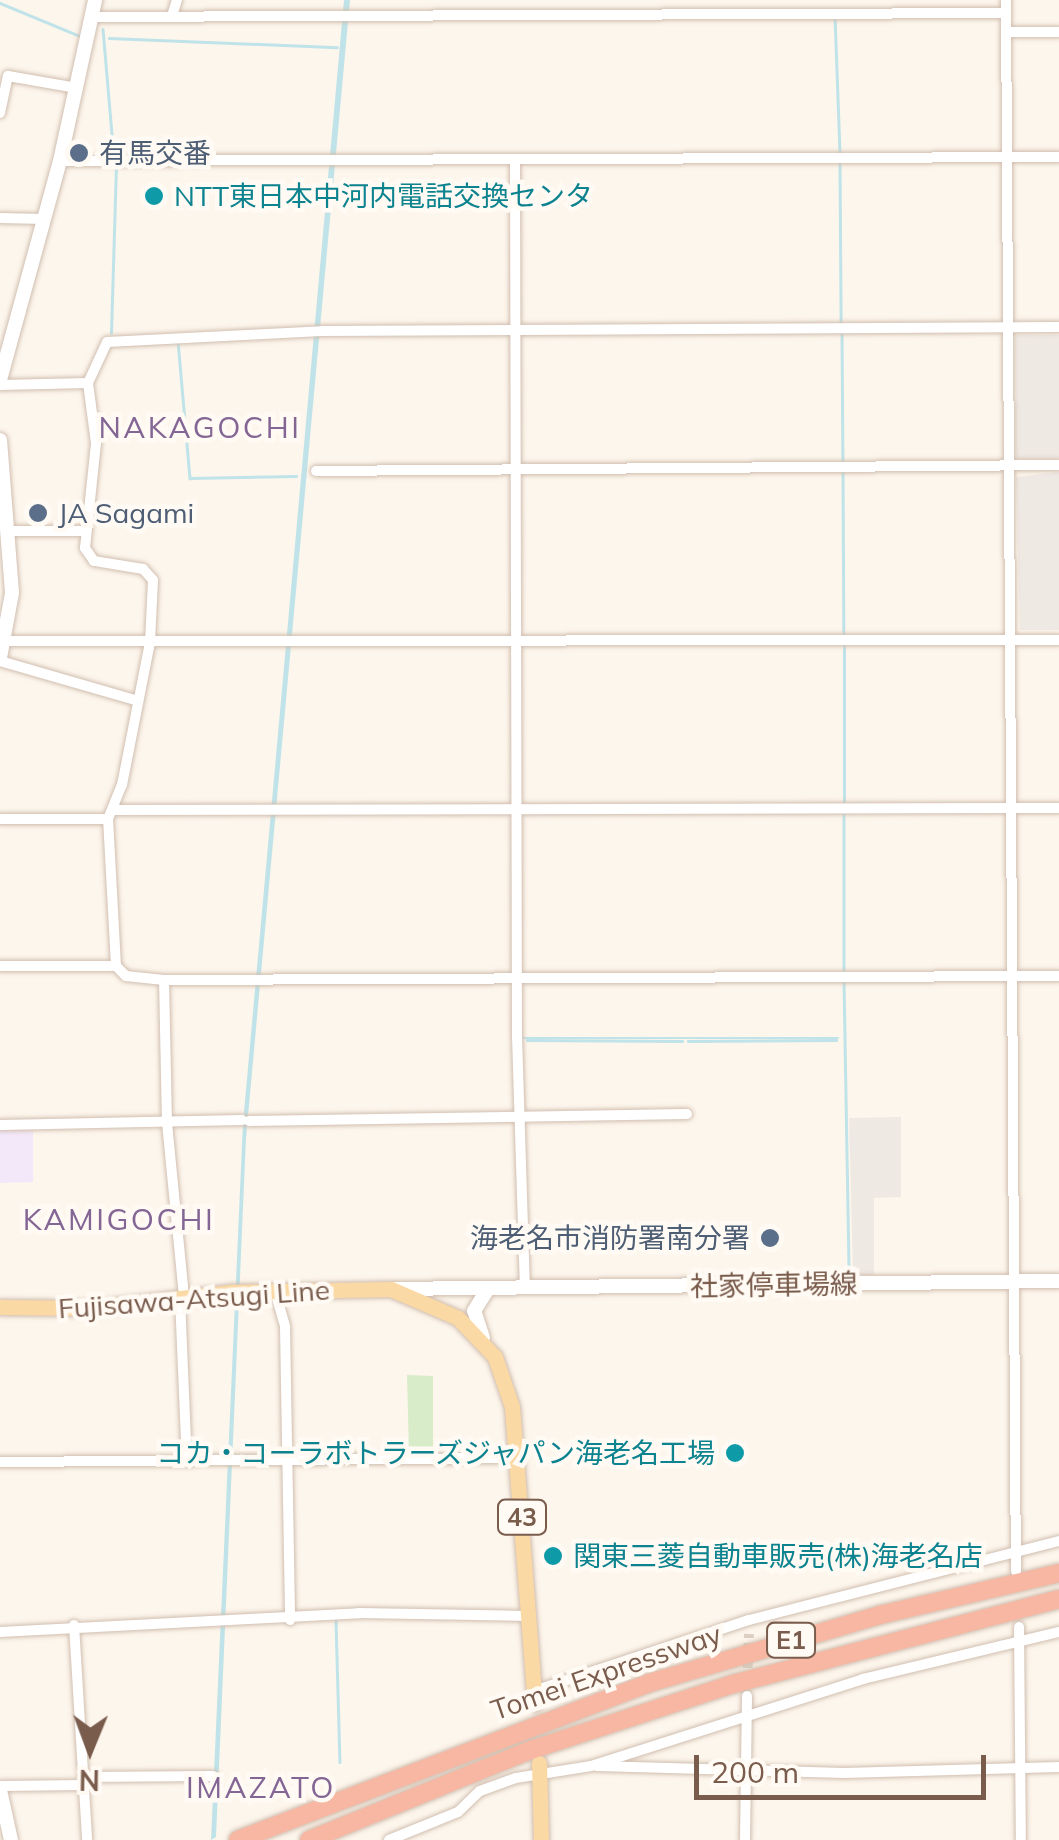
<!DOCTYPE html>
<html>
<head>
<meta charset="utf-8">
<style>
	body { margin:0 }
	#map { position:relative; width:1059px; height:1840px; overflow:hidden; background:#fdf6ec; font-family:Mulish,"Noto Sans JP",sans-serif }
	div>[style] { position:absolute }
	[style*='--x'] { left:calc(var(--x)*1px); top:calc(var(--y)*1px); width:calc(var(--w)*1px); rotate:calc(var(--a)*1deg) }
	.industrial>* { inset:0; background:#efe9e4 }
	.education>* { inset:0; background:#f3e8fa }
	.green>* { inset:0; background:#d8ecc9 }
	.water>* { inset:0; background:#bfe3e8 }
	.stream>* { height:2.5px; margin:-1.25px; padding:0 1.25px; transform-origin:1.25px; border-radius:1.25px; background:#bfe3e8 }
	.street-tunnel>* { height:10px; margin-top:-5px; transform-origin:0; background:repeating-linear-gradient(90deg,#dcd0c4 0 10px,transparent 0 15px) }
	.roads { filter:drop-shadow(0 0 2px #d1beb0) drop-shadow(0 0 2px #d1beb0) }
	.street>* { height:10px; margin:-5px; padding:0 5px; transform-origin:5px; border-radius:5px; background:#fff }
	.secondary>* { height:14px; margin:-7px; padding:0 7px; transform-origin:7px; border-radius:7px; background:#fff }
	.primary>* { height:15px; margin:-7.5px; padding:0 7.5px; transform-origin:7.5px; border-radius:7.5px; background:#fbd9a5 }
	.highway>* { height:18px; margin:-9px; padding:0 9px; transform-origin:9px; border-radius:9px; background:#f7b7a3 }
	.dots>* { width:28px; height:28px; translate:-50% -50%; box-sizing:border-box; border:5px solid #fffaf3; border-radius:50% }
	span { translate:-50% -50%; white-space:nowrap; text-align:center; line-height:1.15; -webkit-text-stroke:9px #fffaf3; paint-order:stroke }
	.shield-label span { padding:2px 8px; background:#fffaf3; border:2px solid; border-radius:8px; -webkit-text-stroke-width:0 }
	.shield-label { font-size:25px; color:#7a5c4d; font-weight:700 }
	.service-label { font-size:28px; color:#4e5e75 }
	.left { translate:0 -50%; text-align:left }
	.right { translate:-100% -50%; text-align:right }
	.culture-label { font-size:28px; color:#0d838f }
	.street-label { font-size:28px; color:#7a5c4d }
	.neighbourhood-label { font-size:30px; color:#846695; letter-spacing:2.5px }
	.north { position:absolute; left:40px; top:1700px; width:100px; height:100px; -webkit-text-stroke:8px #fffaf3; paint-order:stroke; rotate:181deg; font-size:28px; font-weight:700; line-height:40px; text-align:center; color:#7a5c4d }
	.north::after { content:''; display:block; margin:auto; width:35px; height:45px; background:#7a5c4d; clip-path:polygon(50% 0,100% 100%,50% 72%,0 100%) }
	.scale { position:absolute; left:694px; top:1755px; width:292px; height:45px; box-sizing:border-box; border:5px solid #7a5c4d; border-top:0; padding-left:12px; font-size:30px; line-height:35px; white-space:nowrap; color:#7a5c4d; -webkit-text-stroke:8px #fffaf3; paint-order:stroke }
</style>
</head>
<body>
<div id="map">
	<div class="industrial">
		<i style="clip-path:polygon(1015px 335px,1059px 335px,1059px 458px,1016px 458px)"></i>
		<i style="clip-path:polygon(1059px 472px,1059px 630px,1020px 630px,1016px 477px)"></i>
		<i style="clip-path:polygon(901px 1117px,901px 1197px,874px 1198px,874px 1275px,853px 1275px,849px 1118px)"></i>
	</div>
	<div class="education">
		<i style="clip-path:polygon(0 1130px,33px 1130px,33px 1182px,0 1183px)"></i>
	</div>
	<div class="green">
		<i style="clip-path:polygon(407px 1375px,433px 1376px,433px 1454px,409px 1454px)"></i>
	</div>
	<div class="water">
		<i style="clip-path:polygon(344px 0,350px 0,246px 1138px,216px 1837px,211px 1840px,243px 1123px)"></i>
	</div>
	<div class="stream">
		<i style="--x:0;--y:3;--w:87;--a:22.4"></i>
		<i style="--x:835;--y:16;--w:137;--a:87.9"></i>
		<i style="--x:103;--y:29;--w:128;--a:85.1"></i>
		<i style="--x:109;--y:38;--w:228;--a:2.3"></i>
		<i style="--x:840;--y:161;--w:162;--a:89.6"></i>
		<i style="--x:842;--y:331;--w:132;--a:89.6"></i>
		<i style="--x:111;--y:333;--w:166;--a:-88.3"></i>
		<i style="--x:178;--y:341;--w:138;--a:85"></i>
		<i style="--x:190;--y:478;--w:106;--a:-1.1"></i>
		<i style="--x:843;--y:471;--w:167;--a:89.7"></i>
		<i style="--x:844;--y:803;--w:157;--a:-90"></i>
		<i style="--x:844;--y:811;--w:162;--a:90"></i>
		<i style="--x:844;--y:981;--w:291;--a:89"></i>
		<i style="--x:523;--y:1038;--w:315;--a:0"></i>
		<i style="--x:527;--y:1040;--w:155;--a:0.4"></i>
		<i style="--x:688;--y:1041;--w:148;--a:-0.4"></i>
		<i style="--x:336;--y:1621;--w:141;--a:88.4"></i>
	</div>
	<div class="street-tunnel">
		<i style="--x:747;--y:1683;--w:49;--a:-87.7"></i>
	</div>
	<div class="roads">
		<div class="street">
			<i style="--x:1006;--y:0;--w:1571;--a:89.64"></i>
			<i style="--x:172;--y:16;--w:17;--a:-73"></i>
			<i style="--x:91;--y:17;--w:915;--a:-0.25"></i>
			<i style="--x:1006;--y:32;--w:53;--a:0"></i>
			<i style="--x:0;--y:113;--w:38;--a:-78"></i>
			<i style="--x:8;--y:76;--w:70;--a:9.9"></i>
			<i style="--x:515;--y:160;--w:876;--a:89.87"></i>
			<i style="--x:517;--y:1036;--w:253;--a:88.2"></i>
			<i style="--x:60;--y:161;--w:999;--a:-0.23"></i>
			<i style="--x:0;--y:218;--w:44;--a:1.3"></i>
			<i style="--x:0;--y:385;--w:88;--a:-1.3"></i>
			<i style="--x:316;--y:471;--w:743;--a:-0.46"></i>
			<i style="--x:6;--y:531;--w:79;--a:0"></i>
			<i style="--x:5;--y:641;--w:1054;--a:-0.05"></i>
			<i style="--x:0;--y:661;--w:141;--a:16.1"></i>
			<i style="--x:113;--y:810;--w:946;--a:-0.12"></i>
			<i style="--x:0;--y:819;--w:108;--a:0"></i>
			<i style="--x:0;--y:966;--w:116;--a:0"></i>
			<i style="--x:116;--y:966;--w:14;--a:45"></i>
			<i style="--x:126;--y:976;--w:38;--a:6"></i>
			<i style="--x:164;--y:980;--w:895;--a:-0.26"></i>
			<i style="--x:116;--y:966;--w:147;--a:-93.1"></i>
			<i style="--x:108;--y:819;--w:37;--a:-68"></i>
			<i style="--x:122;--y:785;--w:146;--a:-78.9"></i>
			<i style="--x:150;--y:642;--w:62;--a:-87.2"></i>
			<i style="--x:153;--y:580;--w:15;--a:-132"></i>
			<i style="--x:143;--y:569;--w:50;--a:-170.7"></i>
			<i style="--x:94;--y:561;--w:16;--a:-125"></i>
			<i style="--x:85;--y:548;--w:106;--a:-84"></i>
			<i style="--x:96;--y:443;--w:61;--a:-97.6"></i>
			<i style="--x:88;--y:383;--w:45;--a:-65.1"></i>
			<i style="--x:107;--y:342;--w:215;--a:-2.9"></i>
			<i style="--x:322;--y:331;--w:737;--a:-0.31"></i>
			<i style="--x:164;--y:980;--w:143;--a:88.8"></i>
			<i style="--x:167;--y:1123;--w:175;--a:84.4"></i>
			<i style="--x:249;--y:1121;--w:438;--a:-0.9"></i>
			<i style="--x:0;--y:1125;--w:242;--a:-1.2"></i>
			<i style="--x:275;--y:1291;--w:37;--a:74"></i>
			<i style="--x:285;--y:1327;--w:293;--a:89"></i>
			<i style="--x:180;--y:1298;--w:164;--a:87.6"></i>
			<i style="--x:0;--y:1462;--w:518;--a:-0.44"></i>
			<i style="--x:74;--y:1625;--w:215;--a:86.5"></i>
			<i style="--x:1019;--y:1627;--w:213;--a:89.5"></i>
			<i style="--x:0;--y:1632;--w:360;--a:-3"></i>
			<i style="--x:359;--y:1613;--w:169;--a:1"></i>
			<i style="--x:534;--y:1691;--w:226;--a:-18.3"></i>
			<i style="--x:749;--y:1620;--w:320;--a:-14.3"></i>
			<i style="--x:597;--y:1766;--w:247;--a:1.6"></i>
			<i style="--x:844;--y:1773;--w:215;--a:-1.6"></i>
			<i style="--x:83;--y:1777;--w:130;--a:-0.4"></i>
			<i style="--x:0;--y:1786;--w:83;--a:-0.7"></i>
			<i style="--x:389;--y:1840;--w:74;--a:-22.1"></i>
			<i style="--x:458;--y:1812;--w:30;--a:-44"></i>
			<i style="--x:480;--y:1791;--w:38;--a:-20"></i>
			<i style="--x:516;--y:1778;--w:76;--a:-9.1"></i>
			<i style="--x:591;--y:1766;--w:286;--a:-17.7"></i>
			<i style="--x:863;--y:1679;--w:202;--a:-13.5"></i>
			<i style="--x:745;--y:1840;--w:144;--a:-89.2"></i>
		</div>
		<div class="secondary">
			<i style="--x:0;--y:380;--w:227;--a:-74.7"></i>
			<i style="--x:60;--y:161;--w:165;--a:-77.7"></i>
			<i style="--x:0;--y:440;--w:153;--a:85.5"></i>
			<i style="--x:12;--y:593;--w:66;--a:100.5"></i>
			<i style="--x:392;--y:1289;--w:667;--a:-0.69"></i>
			<i style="--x:483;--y:1338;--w:28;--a:-108"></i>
			<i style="--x:474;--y:1311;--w:26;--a:-58"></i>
			<i style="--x:0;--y:1790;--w:51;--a:77.6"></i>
		</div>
		<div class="primary">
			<i style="--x:0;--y:1307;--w:95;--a:0.6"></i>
			<i style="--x:95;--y:1308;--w:137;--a:-6.7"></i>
			<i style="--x:231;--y:1292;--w:160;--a:-1.1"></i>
			<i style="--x:391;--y:1289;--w:73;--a:23.4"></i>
			<i style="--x:458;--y:1318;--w:54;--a:46.5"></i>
			<i style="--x:495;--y:1357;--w:53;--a:71.2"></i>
			<i style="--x:512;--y:1407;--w:297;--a:85.6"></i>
			<i style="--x:539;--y:1763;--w:77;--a:88.5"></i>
		</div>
		<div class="highway">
			<i style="--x:238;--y:1840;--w:440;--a:-20.9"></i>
			<i style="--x:649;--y:1683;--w:241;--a:-16.4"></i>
			<i style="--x:880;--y:1615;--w:184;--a:-13.2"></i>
			<i style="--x:309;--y:1840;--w:240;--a:-22.1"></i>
			<i style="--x:531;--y:1750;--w:213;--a:-18.1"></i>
			<i style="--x:733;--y:1684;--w:337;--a:-14.6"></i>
		</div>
	</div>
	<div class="dots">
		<i style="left:79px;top:153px;background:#5c6f8a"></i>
		<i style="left:154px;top:196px;background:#0f9aa8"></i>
		<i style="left:38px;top:513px;background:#5c6f8a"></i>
		<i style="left:770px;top:1238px;background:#5c6f8a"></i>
		<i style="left:735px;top:1453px;background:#0f9aa8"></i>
		<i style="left:553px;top:1556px;background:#0f9aa8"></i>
	</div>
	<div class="shield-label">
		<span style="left:522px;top:1517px">43</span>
		<span style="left:791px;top:1640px">E1</span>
	</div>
	<div class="service-label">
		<span class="left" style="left:99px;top:153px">有馬交番</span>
		<span class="left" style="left:58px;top:513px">JA Sagami</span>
		<span class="right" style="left:750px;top:1238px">海老名市消防署南分署</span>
	</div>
	<div class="culture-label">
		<span class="left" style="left:174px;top:196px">NTT東日本中河内電話交換センタ</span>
		<span class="right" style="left:715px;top:1453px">コカ・コーラボトラーズジャパン海老名工場</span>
		<span class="left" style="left:573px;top:1556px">関東三菱自動車販売(株)海老名店</span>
	</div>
	<div class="street-label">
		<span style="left:774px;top:1285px;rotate:-1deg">社家停車場線</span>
		<span style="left:194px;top:1299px;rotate:-4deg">Fujisawa-Atsugi Line</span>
		<span style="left:606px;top:1672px;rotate:-19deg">Tomei Expressway</span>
	</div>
	<div class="neighbourhood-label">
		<span style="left:200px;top:427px">NAKAGOCHI</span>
		<span style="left:119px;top:1219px">KAMIGOCHI</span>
		<span style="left:261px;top:1787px">IMAZATO</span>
	</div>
	<div class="north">N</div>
	<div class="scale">200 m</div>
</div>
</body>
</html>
